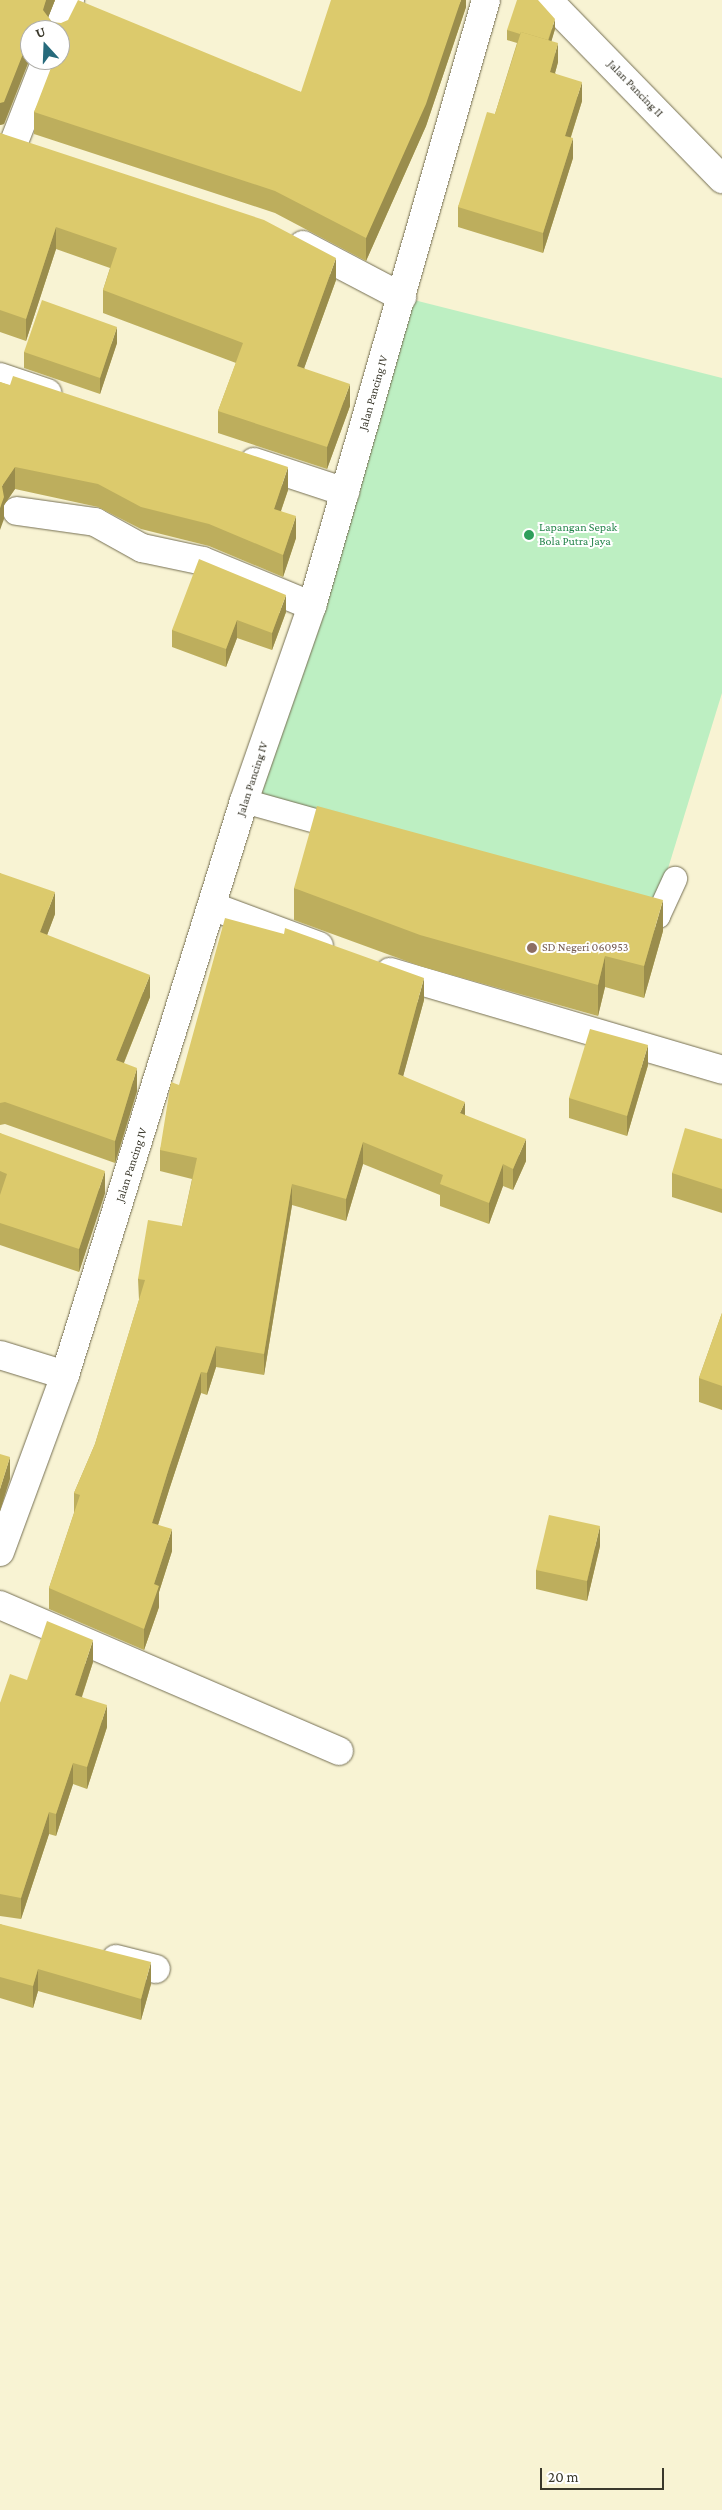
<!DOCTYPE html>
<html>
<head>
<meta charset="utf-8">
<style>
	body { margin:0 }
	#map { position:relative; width:722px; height:2510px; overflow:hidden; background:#f8f3d3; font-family:"Crimson Pro",serif }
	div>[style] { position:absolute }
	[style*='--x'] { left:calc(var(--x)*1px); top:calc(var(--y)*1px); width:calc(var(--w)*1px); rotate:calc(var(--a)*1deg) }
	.green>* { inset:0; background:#bdefc2 }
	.roads { filter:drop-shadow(0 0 1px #756f53) drop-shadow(0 0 1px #756f53) }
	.lane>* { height:24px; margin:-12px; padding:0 12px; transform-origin:12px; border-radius:12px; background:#fff }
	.street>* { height:28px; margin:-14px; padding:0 14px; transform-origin:14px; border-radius:14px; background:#fff }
	.wall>* { inset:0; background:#bdae5d }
	.shaded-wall>* { inset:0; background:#9a8d4c }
	.building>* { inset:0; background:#dcca6c }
	.dots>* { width:14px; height:14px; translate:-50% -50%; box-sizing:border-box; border:2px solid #fff; border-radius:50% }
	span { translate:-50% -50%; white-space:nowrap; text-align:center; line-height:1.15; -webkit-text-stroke:4px #fff; paint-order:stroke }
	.street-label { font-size:12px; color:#3a382b }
	.leisure-label { font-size:12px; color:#27864d }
	.left { translate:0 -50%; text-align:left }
	.education-label { font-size:12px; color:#785e54 }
	.north { position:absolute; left:20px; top:20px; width:50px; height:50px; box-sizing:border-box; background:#fff; border:1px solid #b0afaa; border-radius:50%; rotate:340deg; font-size:14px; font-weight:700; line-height:20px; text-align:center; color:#3a382b }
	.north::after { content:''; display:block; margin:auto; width:18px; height:22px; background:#276b7c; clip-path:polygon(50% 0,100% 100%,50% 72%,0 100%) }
	.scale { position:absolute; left:540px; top:2468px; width:124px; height:22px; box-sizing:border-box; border:2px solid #3a382b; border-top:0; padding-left:6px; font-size:15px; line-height:18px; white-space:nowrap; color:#3a382b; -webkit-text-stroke:4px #fff; paint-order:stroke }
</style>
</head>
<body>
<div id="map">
	<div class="green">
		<i style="clip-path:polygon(402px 297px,722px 378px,722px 693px,658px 901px,261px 797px)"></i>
	</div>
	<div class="roads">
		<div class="lane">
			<i style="--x:244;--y:801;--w:104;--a:15.6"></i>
			<i style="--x:639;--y:910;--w:20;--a:18"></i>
			<i style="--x:658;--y:916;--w:41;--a:-65.3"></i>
		</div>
		<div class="street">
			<i style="--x:548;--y:0;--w:250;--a:45.8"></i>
			<i style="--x:58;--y:30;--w:32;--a:-68"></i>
			<i style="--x:14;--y:142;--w:88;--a:-68.7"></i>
			<i style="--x:303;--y:245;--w:112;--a:27.7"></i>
			<i style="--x:0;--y:377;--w:50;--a:18.8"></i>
			<i style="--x:254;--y:462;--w:96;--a:18.2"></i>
			<i style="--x:17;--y:511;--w:79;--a:8"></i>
			<i style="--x:95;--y:522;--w:54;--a:29"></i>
			<i style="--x:142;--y:548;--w:62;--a:12"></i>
			<i style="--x:203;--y:561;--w:118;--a:22.4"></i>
			<i style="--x:214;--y:907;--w:112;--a:20.4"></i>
			<i style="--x:390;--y:972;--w:346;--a:16.4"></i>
			<i style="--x:0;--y:1355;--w:68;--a:17.1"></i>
			<i style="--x:0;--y:1552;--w:189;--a:-69.8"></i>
			<i style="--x:65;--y:1375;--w:601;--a:-72.68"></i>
			<i style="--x:244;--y:801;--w:207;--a:-70.8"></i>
			<i style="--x:312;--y:606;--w:630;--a:-73.98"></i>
			<i style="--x:0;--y:1605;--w:369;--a:23.3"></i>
			<i style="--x:116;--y:1959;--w:41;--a:14"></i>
		</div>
	</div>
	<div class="wall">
		<i style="clip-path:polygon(0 0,55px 0,48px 17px,52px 22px,301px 92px,466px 0,466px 7px,426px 126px,366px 261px,275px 213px,34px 134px,34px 112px,60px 60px,60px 30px,30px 30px,30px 58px,4px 124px,0 125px)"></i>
		<i style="clip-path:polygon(555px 29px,551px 41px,558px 62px,555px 73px,582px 101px,571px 137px,573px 158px,543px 253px,458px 227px,458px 207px,495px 114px,517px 43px,507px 40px,507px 30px)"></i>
		<i style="clip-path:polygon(0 133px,336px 280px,304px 368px,350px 406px,327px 469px,218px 433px,218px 411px,236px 363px,103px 313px,103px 290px,110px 268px,56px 249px,26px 341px,0 332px)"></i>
		<i style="clip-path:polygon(117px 343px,100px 394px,24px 368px,24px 352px)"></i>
		<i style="clip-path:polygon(0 382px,288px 490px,281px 511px,296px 538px,283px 577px,209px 546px,141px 529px,98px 507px,15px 489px,4px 505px,4px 519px)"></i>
		<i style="clip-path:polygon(286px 612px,272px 650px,237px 638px,226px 667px,172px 647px,172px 630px)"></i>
		<i style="clip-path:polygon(0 873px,55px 914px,47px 935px,150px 997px,124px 1063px,137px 1091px,115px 1163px,5px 1124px,0 1125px)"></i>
		<i style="clip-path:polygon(294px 888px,663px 931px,644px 998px,605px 987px,598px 1016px,420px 966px,294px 920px)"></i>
		<i style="clip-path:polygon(424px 1000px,403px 1076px,465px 1115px,526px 1161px,513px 1190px,503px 1186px,489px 1224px,440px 1206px,440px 1195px,363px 1164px,346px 1221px,292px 1205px,264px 1375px,216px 1367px,207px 1395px,201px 1393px,169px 1490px,158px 1525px,172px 1551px,159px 1592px,159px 1607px,144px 1650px,49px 1609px,49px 1588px,74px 1513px,74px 1493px,95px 1444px,139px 1300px,138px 1279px,182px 1226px,192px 1179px,160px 1171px,160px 1150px,179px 1085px)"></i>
		<i style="clip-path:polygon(648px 1065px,627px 1136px,569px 1118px,569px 1098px)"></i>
		<i style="clip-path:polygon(0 1133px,105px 1193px,79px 1272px,0 1245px)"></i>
		<i style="clip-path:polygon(722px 1139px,722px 1213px,672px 1197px,672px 1173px)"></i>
		<i style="clip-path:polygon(722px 1313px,722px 1410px,699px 1402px,699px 1378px)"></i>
		<i style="clip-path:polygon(600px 1546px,587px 1601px,536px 1589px,536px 1570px)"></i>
		<i style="clip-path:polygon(93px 1662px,82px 1697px,107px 1727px,87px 1789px,73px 1784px,56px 1836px,49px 1834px,21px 1919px,0 1916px,0 1703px,27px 1680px)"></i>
		<i style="clip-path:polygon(0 1924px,151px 1984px,141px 2020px,38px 1991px,33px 2008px,0 1998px)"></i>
	</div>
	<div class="shaded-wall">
		<i style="clip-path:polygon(46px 0,55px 0,46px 23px,43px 22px,43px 30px,34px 30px)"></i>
		<i style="clip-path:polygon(461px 0,466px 0,466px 7px,426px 126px,366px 261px,366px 238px)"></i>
		<i style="clip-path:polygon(555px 19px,555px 29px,548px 53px,548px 42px)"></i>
		<i style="clip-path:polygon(30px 36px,30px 58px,4px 124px,0 125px,0 103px)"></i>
		<i style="clip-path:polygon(558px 43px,558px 62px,550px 91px,550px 72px)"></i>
		<i style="clip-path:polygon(582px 82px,582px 101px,565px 155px,565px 136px)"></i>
		<i style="clip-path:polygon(573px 138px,573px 158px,543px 253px,543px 233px)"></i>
		<i style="clip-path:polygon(56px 227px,56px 249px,26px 341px,26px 319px)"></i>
		<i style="clip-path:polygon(336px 258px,336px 280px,297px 388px,297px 366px)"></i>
		<i style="clip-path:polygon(117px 327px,117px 343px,100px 394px,100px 378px)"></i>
		<i style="clip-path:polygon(350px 384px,350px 406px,327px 469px,327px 447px)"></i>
		<i style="clip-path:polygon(15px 467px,15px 489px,4px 505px,4px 519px,0 530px,0 508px,2px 486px)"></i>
		<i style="clip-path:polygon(288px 467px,288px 490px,274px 531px,274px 509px)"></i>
		<i style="clip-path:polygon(296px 516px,296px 538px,283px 577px,283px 555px)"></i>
		<i style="clip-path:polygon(286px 595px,286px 612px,272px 650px,272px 633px)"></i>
		<i style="clip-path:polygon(237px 620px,237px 638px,226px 667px,226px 649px)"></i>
		<i style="clip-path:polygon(55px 892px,55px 914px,40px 954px,40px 932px)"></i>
		<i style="clip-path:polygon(663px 900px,663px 931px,644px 998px,644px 966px)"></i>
		<i style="clip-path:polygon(605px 956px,605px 987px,598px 1016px,598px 985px)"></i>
		<i style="clip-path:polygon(150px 975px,150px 997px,116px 1082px,116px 1060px)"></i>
		<i style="clip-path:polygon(424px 978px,424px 1000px,398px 1095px,398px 1074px)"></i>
		<i style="clip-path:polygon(648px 1045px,648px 1065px,627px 1136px,627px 1116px)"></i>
		<i style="clip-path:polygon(137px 1068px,137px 1091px,115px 1163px,115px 1141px)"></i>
		<i style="clip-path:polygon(465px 1102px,465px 1123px,460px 1113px)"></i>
		<i style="clip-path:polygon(526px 1139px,526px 1161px,513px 1190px,513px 1169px)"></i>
		<i style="clip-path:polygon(363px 1142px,363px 1164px,346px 1221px,346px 1199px)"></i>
		<i style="clip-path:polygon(503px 1164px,503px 1186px,489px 1224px,489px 1203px)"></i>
		<i style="clip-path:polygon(105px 1171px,105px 1193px,79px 1272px,79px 1249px)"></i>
		<i style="clip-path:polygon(292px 1184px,292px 1205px,264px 1375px,264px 1354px)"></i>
		<i style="clip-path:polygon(216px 1346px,216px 1367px,207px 1395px,207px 1373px)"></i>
		<i style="clip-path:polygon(201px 1372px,201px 1393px,169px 1490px,152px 1544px,152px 1523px,169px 1468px)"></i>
		<i style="clip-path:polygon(10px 1457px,10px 1479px,0 1511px,0 1489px)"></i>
		<i style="clip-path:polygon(600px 1526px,600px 1546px,587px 1601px,587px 1581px)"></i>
		<i style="clip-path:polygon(172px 1529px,172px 1551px,159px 1592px,159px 1607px,144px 1650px,144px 1629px,154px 1584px)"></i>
		<i style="clip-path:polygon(93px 1640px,93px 1662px,75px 1717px,75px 1695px)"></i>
		<i style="clip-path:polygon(107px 1705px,107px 1727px,87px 1789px,87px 1767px)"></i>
		<i style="clip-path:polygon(73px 1763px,73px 1784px,56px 1836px,56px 1814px)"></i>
		<i style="clip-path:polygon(49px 1812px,49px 1834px,21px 1919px,21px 1898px)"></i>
		<i style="clip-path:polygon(151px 1962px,151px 1984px,141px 2020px,141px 1999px)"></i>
		<i style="clip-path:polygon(38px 1969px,38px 1991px,33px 2008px,33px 1986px)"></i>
	</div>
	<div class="building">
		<i style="clip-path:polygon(0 0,46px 0,43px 10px,52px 22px,61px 23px,68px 20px,78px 0,301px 92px,331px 0,461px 0,426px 104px,366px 238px,275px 191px,34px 112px,54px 60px,60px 60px,61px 43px,60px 30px,59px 30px,58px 28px,51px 23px,43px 22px,34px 30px,30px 30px,30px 36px,4px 102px,0 103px)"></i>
		<i style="clip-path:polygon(517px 0,538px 0,555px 19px,548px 40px,521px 32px,520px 34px,507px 30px)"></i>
		<i style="clip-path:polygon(521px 32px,558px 43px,550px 72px,582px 82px,565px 136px,573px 138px,543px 233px,458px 207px,487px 112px,495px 114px)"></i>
		<i style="clip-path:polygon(0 133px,264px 220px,336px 258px,297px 366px,350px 384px,327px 447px,218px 411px,243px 343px,103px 290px,117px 248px,56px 227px,26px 319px,0 310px)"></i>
		<i style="clip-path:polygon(42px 300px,117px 327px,100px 378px,24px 352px)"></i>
		<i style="clip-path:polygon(13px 376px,288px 467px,274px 509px,296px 516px,283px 555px,209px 524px,141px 507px,98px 484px,15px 467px,2px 486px,4px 497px,0 508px,0 382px,10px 385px)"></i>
		<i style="clip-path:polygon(199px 559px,286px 595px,272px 633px,237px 620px,226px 649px,172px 630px)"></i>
		<i style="clip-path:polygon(317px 806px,663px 900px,644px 966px,605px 956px,598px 985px,420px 935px,294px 888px)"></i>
		<i style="clip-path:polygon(0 873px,55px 892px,40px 932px,150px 975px,116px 1060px,137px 1068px,115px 1141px,5px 1102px,0 1103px)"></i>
		<i style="clip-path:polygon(225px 918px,284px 934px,285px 928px,424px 978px,398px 1074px,465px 1102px,460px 1113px,526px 1139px,513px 1169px,503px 1164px,489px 1203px,440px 1184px,443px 1175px,363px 1142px,346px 1199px,292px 1184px,264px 1354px,216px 1346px,207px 1373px,201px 1372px,169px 1468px,152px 1523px,172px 1529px,154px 1584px,159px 1586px,144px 1629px,49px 1588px,80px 1495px,74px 1493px,95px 1444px,145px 1280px,138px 1279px,148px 1220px,182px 1226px,197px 1158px,160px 1150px,171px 1082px,179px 1085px)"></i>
		<i style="clip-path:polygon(590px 1029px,648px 1045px,627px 1116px,569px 1098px)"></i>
		<i style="clip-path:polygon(685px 1128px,722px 1139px,722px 1189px,672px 1173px)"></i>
		<i style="clip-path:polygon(0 1133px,105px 1171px,79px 1249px,0 1223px,0 1195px,7px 1174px,0 1171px)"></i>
		<i style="clip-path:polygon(722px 1313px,722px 1386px,699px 1378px)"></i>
		<i style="clip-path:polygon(0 1454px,10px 1457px,0 1489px)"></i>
		<i style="clip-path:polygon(549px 1515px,600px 1526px,587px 1581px,536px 1570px)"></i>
		<i style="clip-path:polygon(47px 1621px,93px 1640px,75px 1695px,107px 1705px,87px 1767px,73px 1763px,56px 1814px,49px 1812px,21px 1898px,0 1894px,0 1703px,10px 1674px,27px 1680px)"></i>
		<i style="clip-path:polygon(0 1924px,151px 1962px,141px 1999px,38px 1969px,33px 1986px,0 1977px)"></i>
	</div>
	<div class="dots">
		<i style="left:529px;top:535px;background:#2e9e5b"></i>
		<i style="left:532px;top:948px;background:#8d6e63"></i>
	</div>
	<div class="street-label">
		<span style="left:635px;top:89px;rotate:46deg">Jalan Pancing II</span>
		<span style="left:374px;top:393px;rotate:-74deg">Jalan Pancing IV</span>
		<span style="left:253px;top:779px;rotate:-72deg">Jalan Pancing IV</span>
		<span style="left:132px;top:1165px;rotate:-72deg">Jalan Pancing IV</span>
	</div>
	<div class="leisure-label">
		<span class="left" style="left:539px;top:535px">Lapangan Sepak<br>Bola Putra Jaya</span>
	</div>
	<div class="education-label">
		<span class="left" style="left:542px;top:948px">SD Negeri 060953</span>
	</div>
	<div class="north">U</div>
	<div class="scale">20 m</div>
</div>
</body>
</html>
